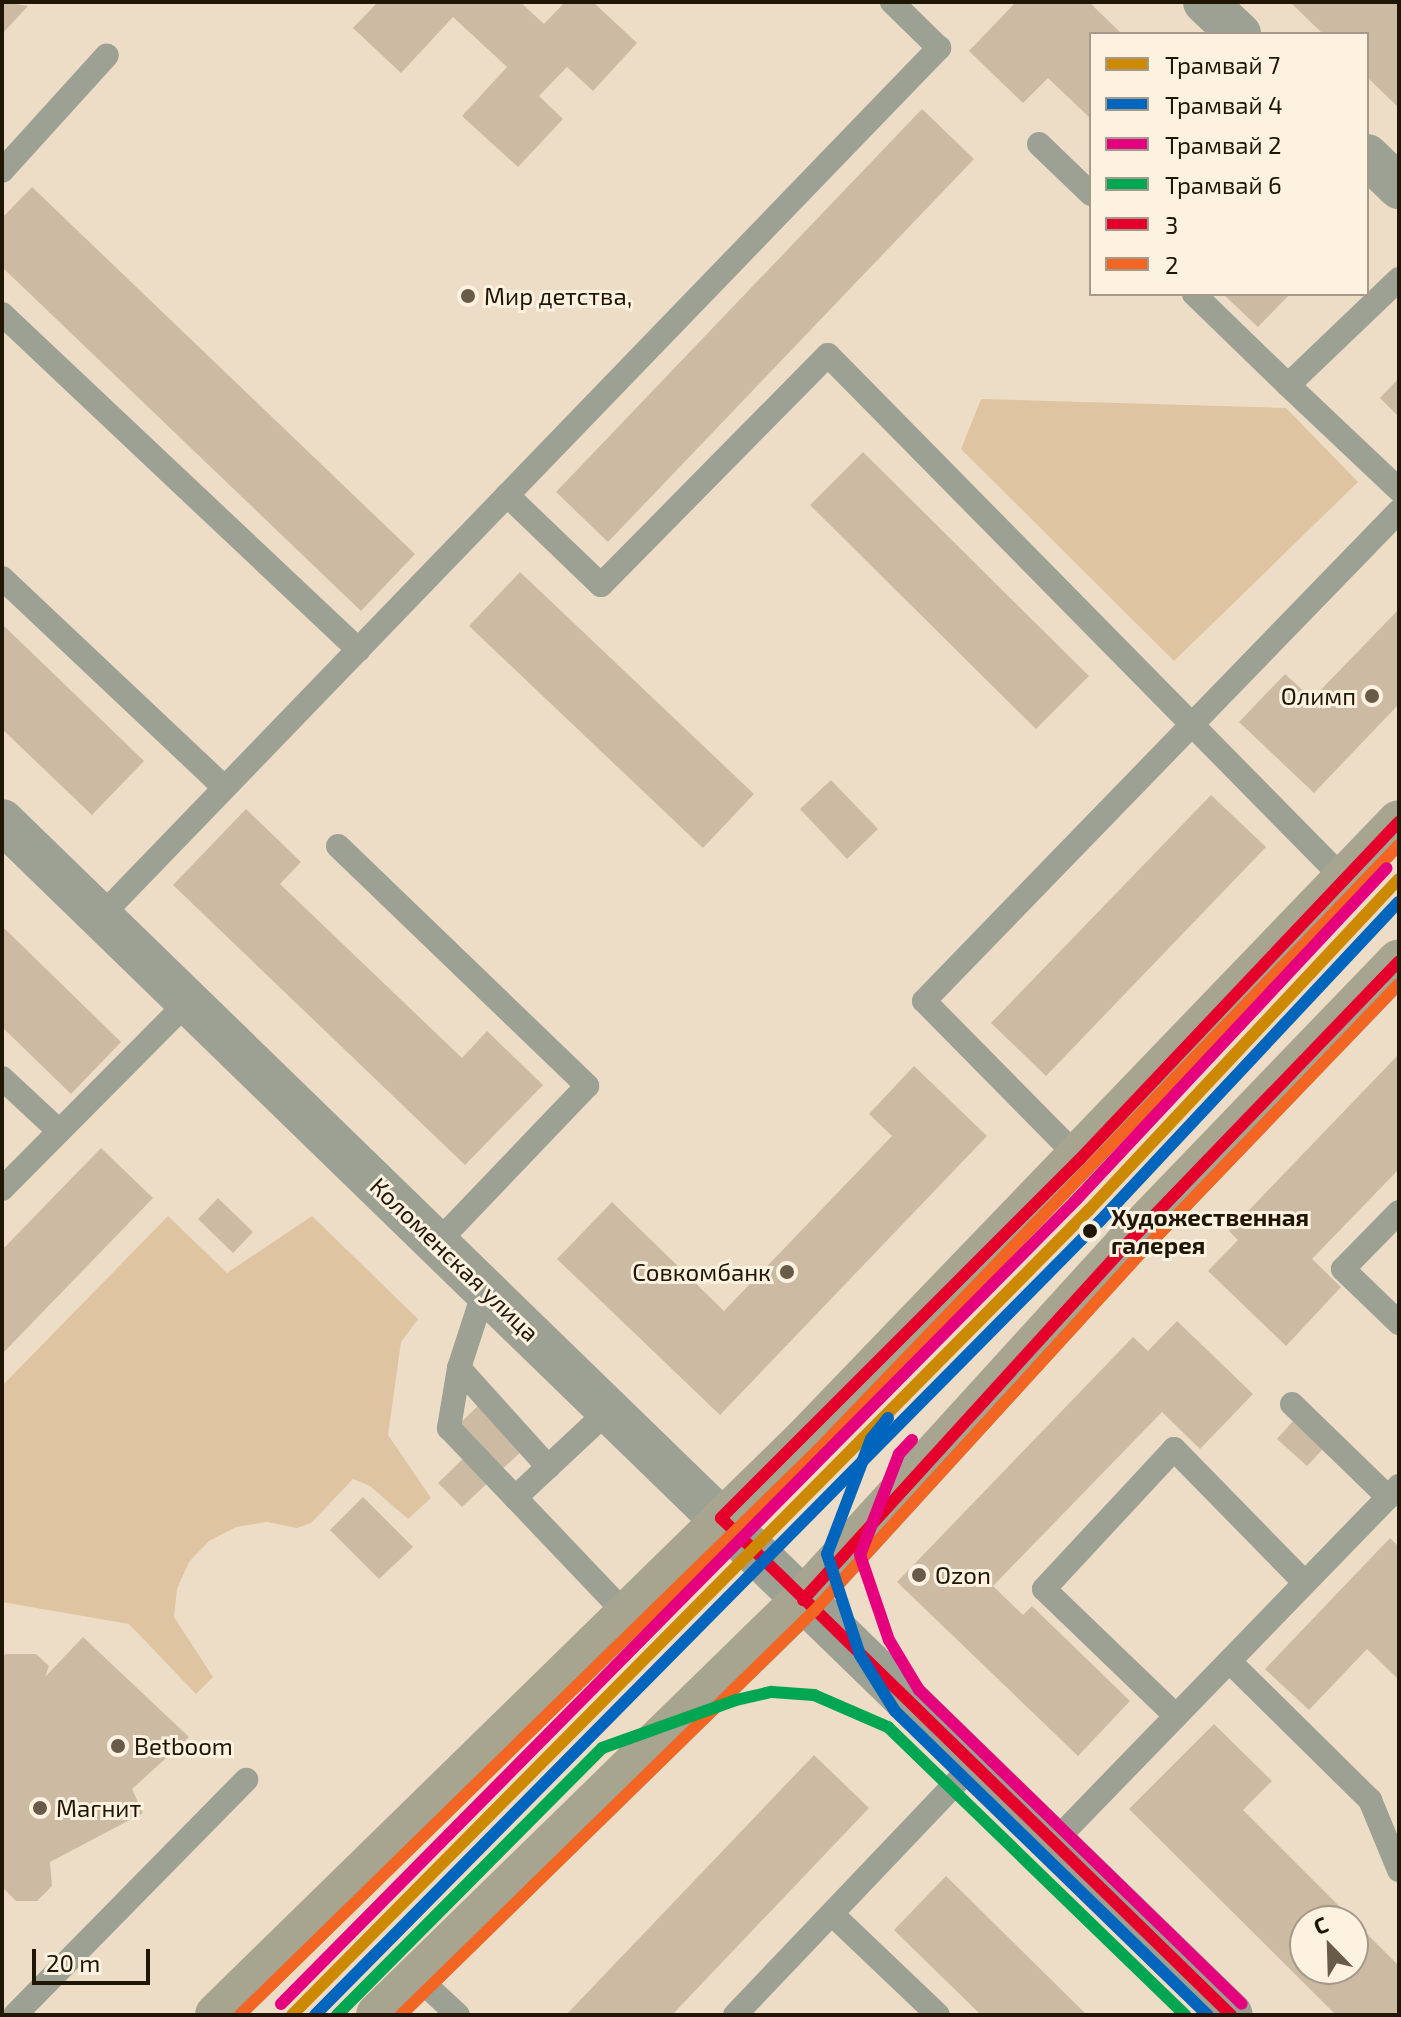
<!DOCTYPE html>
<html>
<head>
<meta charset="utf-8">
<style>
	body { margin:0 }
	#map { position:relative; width:1401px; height:2017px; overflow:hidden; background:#eeddc6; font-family:"Exo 2",sans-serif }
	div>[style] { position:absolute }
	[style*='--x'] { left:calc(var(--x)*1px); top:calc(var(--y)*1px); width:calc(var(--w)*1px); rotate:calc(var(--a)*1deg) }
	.green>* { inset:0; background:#dec4a0 }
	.building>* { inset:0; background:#ccbba2 }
	.lane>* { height:24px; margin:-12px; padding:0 12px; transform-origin:12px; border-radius:12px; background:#9ca194 }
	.street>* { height:44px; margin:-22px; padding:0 22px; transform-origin:22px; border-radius:22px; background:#9ca194 }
	.highway>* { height:44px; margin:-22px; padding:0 22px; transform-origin:22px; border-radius:22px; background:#a7a490 }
	.bus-1>* { height:12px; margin:-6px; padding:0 6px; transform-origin:6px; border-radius:6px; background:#e4002b }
	.bus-2>* { height:12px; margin:-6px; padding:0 6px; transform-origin:6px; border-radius:6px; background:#f26522 }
	.tram-1>* { height:12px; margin:-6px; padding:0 6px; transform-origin:6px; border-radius:6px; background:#cc8901 }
	.tram-2>* { height:12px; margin:-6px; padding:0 6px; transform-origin:6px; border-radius:6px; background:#0065bd }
	.tram-3>* { height:12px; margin:-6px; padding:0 6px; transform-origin:6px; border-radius:6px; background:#e5007d }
	.tram-4>* { height:12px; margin:-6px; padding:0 6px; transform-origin:6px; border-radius:6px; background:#00a651 }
	.dots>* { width:22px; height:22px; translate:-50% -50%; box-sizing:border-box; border:4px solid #fdf1e0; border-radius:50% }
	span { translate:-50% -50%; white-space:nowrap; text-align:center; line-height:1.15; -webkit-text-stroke:6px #fdf1e0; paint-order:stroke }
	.poi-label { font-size:24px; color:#201606 }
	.left { translate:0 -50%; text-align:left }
	.right { translate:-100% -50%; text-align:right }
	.stop-label { font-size:24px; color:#201606; font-weight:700 }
	.street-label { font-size:24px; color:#201606 }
	.frame { position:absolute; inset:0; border:4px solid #201606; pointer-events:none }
	.legend { position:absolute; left:1089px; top:32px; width:280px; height:264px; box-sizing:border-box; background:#fdf1e0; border:2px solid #a59989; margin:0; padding:10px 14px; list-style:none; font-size:24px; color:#201606 }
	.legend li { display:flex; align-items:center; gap:16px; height:40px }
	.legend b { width:40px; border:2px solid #a59989 }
	.north { position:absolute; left:1289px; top:1905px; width:80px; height:80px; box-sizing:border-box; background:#fdf1e0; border:2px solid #a59989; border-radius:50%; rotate:337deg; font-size:22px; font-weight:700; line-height:32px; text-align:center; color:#201606 }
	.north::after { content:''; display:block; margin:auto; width:28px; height:36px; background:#685c49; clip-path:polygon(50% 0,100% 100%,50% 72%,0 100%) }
	.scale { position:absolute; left:32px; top:1949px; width:118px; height:36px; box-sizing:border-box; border:4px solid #201606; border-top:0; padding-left:10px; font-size:24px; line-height:28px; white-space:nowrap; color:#201606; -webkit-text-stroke:6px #fdf1e0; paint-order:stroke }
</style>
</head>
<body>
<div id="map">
	<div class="green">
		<i style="clip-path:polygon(981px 399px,1286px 408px,1358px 482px,1174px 661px,961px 449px)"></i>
		<i style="clip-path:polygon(168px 1216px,227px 1273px,312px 1216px,418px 1319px,401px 1342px,388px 1435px,431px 1498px,408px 1519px,370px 1486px,353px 1479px,311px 1523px,297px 1528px,267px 1522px,236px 1527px,209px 1541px,189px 1562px,177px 1589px,174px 1617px,213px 1677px,196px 1694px,129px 1624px,2px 1602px,2px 1386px)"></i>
	</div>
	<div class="building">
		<i style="clip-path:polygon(2px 2px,28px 6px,2px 34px)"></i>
		<i style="clip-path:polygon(378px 2px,520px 2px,544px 24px,565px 2px,593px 2px,637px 43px,593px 91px,567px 67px,539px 96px,563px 119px,518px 167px,462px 116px,507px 67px,453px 17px,401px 73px,353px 28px)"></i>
		<i style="clip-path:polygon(1016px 2px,1089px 2px,1122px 34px,1091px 34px,1091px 119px,1048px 78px,1023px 103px,969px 51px)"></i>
		<i style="clip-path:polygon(1290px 2px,1399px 2px,1399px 108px,1367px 77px,1367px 34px,1323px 34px)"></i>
		<i style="clip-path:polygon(922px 109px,974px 159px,608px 542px,556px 492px)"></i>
		<i style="clip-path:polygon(32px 187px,415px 554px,361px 611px,2px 267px,2px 218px)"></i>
		<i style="clip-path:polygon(1223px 294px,1290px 294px,1258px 327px)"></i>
		<i style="clip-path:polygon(1399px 378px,1399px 417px,1380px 398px)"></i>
		<i style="clip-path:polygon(863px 452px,1089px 676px,1036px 729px,810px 505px)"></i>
		<i style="clip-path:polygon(520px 572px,754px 794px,703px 848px,469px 626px)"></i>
		<i style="clip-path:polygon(1399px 609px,1399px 704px,1314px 793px,1239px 722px,1285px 674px,1312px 699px)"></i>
		<i style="clip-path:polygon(2px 624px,144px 761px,92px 815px,2px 729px)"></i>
		<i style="clip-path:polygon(831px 780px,878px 829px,847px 859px,800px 809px)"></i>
		<i style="clip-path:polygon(1211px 795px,1266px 847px,1046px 1076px,991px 1023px)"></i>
		<i style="clip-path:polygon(246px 809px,301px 862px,280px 884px,462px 1058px,487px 1031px,543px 1085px,465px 1165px,173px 885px)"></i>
		<i style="clip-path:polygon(2px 926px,121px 1042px,71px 1094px,2px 1027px)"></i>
		<i style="clip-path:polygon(1399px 1054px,1399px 1169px,1312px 1259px,1341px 1287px,1286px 1346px,1208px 1271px,1238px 1240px,1229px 1231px)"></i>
		<i style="clip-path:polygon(914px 1066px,987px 1136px,720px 1415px,557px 1259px,612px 1202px,724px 1311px,892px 1136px,869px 1114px)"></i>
		<i style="clip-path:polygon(101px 1148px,153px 1198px,2px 1354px,2px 1250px)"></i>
		<i style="clip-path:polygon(218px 1198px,253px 1232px,233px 1253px,198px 1219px)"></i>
		<i style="clip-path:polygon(1177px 1321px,1253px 1394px,1200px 1449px,1162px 1412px,993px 1586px,1023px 1615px,1032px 1606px,1130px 1701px,1078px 1756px,897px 1582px,1133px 1337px,1148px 1351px)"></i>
		<i style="clip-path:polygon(481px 1403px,524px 1449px,462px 1507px,438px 1483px,474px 1448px,455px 1428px)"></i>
		<i style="clip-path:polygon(1293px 1421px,1324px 1448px,1307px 1466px,1277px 1439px)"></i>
		<i style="clip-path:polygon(363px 1497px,413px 1547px,379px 1579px,330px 1530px)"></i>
		<i style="clip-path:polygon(1390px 1538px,1399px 1547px,1399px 1680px,1367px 1649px,1309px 1710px,1265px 1669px)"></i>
		<i style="clip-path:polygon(83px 1637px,189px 1737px,132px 1789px,143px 1813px,50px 1862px,52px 1886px,37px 1901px,16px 1901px,2px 1887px,2px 1658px,6px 1654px,36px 1654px,49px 1666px,45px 1677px)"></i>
		<i style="clip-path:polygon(evenodd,1214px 1724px,1272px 1781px,1243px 1810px,1399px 1966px,1399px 2015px,1336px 2015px,1129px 1809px,1214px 1724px,1305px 1921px,1353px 1921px,1353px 1969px,1305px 1969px,1305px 1921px)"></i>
		<i style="clip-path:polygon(814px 1755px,869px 1808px,672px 2015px,566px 2015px)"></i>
		<i style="clip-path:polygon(946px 1876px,1087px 2015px,981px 2015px,894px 1930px)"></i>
	</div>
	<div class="lane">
		<i style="--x:1039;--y:144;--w:72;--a:43.9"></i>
		<i style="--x:2;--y:171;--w:156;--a:-47.8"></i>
		<i style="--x:1399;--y:279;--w:153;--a:136.3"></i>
		<i style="--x:1288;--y:385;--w:153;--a:43.4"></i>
		<i style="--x:1194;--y:294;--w:131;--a:44.1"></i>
		<i style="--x:2;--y:314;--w:490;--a:43.3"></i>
		<i style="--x:507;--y:495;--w:130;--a:43.8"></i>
		<i style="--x:601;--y:585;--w:323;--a:-45.4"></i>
		<i style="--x:828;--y:355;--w:737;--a:45.44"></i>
		<i style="--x:2;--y:578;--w:305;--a:43.3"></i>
		<i style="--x:338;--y:846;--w:346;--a:43.9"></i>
		<i style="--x:587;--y:1086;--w:217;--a:133.7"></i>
		<i style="--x:101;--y:916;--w:1207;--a:-46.01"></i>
		<i style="--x:939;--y:48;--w:66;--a:-135.6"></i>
		<i style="--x:2;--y:1078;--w:78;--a:42.9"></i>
		<i style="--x:1080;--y:1159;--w:222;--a:-134.6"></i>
		<i style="--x:924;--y:1001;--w:682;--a:-45.89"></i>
		<i style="--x:2;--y:1189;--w:267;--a:-45.2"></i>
		<i style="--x:1399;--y:1212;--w:80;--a:134.5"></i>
		<i style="--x:1343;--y:1269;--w:78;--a:44"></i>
		<i style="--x:485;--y:1288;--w:84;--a:108"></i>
		<i style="--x:459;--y:1368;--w:61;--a:99.5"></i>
		<i style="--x:449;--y:1428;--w:254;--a:46.4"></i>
		<i style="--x:459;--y:1368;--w:133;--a:48"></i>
		<i style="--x:548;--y:1467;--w:45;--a:136.8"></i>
		<i style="--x:1292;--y:1404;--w:134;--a:44.1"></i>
		<i style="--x:548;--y:1467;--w:85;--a:-43.1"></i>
		<i style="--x:1230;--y:1662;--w:197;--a:44.6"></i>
		<i style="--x:1370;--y:1800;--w:76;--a:67.5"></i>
		<i style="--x:1176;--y:1716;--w:183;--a:-136.1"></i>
		<i style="--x:1044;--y:1589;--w:191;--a:-47.1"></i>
		<i style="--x:1174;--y:1449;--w:187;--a:45.6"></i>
		<i style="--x:1054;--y:1842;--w:496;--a:-45.9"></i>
		<i style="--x:832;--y:1914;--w:146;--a:43.6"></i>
		<i style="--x:416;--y:1976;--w:57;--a:42.9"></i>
		<i style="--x:15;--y:2015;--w:330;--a:-45.5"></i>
		<i style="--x:735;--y:2015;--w:344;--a:-46.4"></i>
	</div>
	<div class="street">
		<i style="--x:1205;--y:2;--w:47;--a:43.3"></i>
		<i style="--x:1367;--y:156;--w:45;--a:44.1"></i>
		<i style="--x:2;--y:821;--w:1713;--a:44.17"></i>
	</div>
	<div class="highway">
		<i style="--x:217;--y:2015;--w:822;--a:-44.36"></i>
		<i style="--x:805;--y:1440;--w:857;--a:-46.13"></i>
		<i style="--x:378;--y:2015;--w:594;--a:-44.32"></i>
		<i style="--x:803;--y:1600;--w:479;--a:-47.7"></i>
		<i style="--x:1125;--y:1246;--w:395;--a:-46.1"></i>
	</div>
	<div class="bus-1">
		<i style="--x:803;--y:1600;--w:479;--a:-47.7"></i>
		<i style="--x:1125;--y:1246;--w:395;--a:-46.1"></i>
		<i style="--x:1231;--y:2015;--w:712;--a:-135.74"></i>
		<i style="--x:721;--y:1518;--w:508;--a:-45"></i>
		<i style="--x:1080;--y:1159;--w:464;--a:-46.6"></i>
	</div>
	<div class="bus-2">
		<i style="--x:240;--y:2015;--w:807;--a:-44.35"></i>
		<i style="--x:817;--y:1451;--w:840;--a:-46.16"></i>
		<i style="--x:401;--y:2015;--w:578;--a:-44.37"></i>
		<i style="--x:814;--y:1611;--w:479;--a:-47.6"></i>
		<i style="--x:1137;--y:1257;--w:378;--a:-46.2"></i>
	</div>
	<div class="tram-1">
		<i style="--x:292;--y:2015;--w:1133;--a:-45.29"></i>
		<i style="--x:1089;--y:1210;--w:453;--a:-46.9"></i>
	</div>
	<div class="tram-2">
		<i style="--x:888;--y:1418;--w:27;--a:129"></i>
		<i style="--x:871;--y:1439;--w:123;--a:110.9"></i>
		<i style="--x:827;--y:1554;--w:106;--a:71.9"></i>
		<i style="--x:860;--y:1655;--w:66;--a:58"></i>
		<i style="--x:895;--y:1711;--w:436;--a:44.2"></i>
		<i style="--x:315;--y:2015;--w:1117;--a:-45.33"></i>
		<i style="--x:1100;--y:1221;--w:437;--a:-46.9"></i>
	</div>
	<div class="tram-3">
		<i style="--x:912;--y:1440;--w:19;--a:133"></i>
		<i style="--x:899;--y:1454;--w:108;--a:111.1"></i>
		<i style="--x:860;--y:1555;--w:90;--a:71.2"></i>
		<i style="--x:889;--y:1640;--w:58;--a:59"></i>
		<i style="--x:919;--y:1690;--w:450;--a:44.2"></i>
		<i style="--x:281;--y:2004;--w:1132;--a:-45.32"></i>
		<i style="--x:1077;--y:1199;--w:453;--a:-46.9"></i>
	</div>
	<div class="tram-4">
		<i style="--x:337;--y:2015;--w:376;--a:-45.2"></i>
		<i style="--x:602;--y:1748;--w:142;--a:-19.7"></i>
		<i style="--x:736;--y:1700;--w:37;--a:-13"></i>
		<i style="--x:772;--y:1692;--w:42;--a:4.1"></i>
		<i style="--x:814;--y:1695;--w:81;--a:23.4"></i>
		<i style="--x:888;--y:1727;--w:414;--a:44.1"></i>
	</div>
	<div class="dots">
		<i style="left:468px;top:296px;background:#685c49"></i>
		<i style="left:1372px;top:696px;background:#685c49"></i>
		<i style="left:1090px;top:1231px;background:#201606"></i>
		<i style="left:787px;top:1272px;background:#685c49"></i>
		<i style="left:919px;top:1575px;background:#685c49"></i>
		<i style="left:118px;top:1746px;background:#685c49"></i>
		<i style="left:40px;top:1808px;background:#685c49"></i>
	</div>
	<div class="poi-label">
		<span class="left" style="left:484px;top:296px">Мир детства,</span>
		<span class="right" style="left:1356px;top:696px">Олимп</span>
		<span class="right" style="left:771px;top:1272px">Совкомбанк</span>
		<span class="left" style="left:935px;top:1575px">Ozon</span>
		<span class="left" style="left:134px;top:1746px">Betboom</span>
		<span class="left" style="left:56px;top:1808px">Магнит</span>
	</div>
	<div class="stop-label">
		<span class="left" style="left:1111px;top:1231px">Художественная<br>галерея</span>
	</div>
	<div class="street-label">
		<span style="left:455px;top:1259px;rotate:44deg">Коломенская улица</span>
	</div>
	<div class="frame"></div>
	<ul class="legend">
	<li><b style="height:10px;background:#cc8901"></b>Трамвай 7</li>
	<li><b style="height:10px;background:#0065bd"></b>Трамвай 4</li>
	<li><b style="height:10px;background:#e5007d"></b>Трамвай 2</li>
	<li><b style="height:10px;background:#00a651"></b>Трамвай 6</li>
	<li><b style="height:10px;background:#e4002b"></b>3</li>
	<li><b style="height:10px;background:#f26522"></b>2</li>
	</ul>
	<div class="north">С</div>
	<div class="scale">20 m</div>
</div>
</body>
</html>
